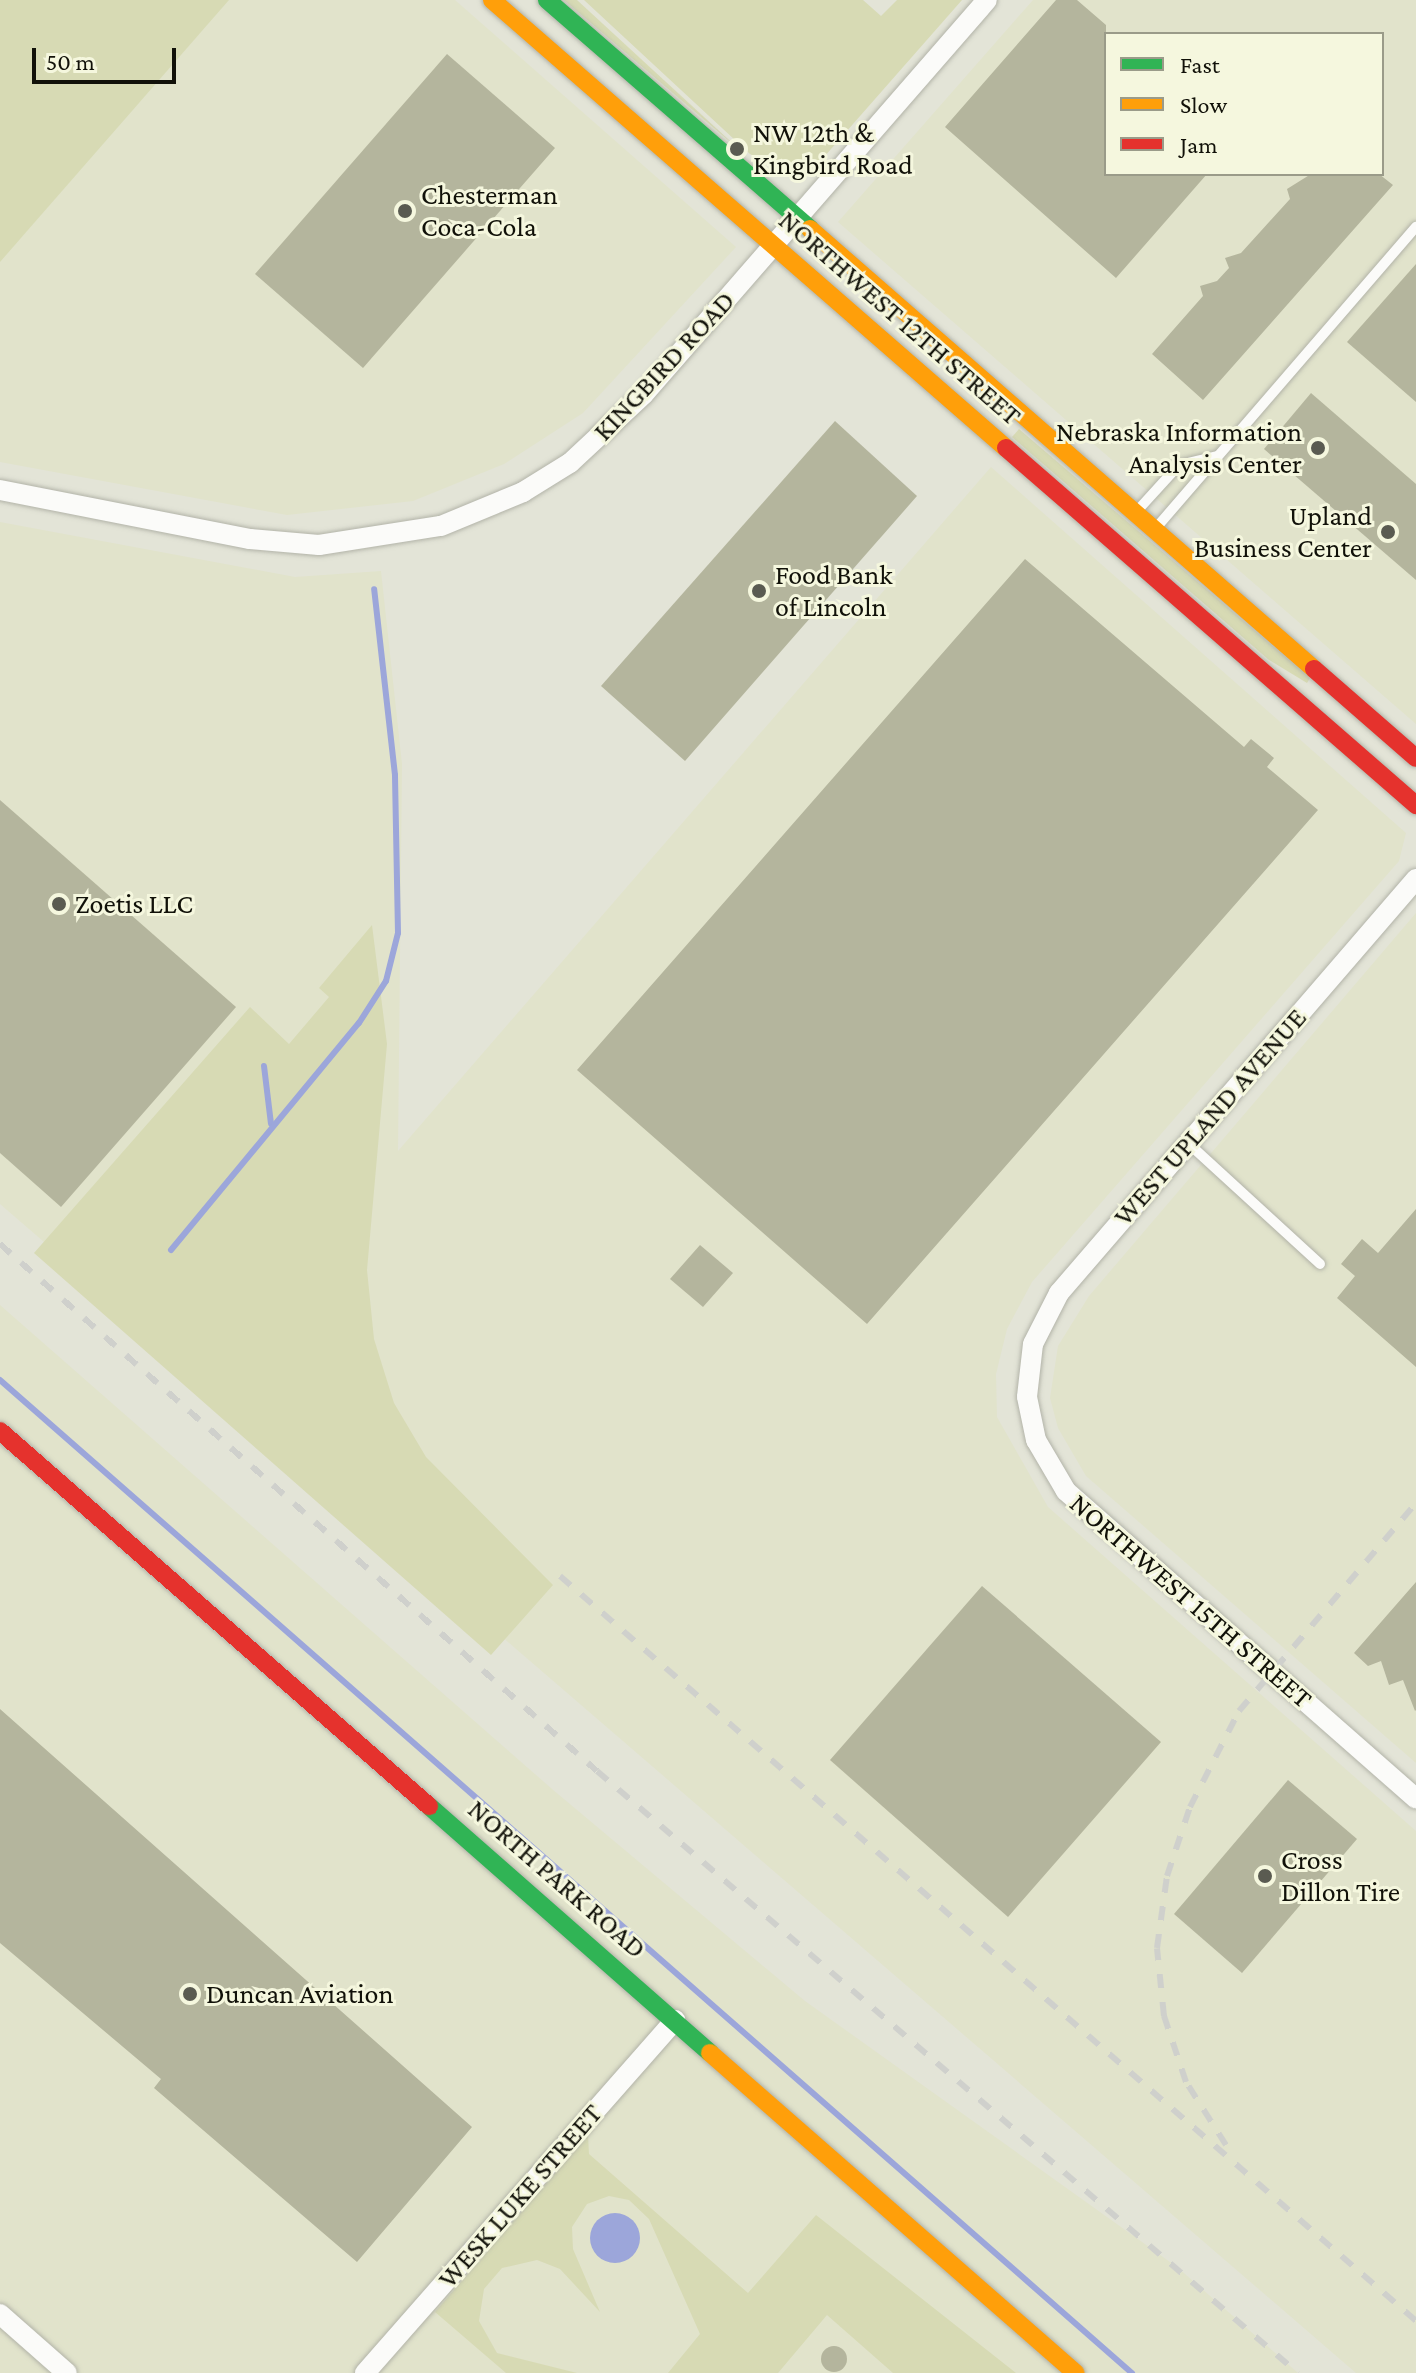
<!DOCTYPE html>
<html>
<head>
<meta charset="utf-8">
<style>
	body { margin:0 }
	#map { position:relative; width:1416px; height:2373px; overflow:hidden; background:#e3e4d7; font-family:"Crimson Pro",serif }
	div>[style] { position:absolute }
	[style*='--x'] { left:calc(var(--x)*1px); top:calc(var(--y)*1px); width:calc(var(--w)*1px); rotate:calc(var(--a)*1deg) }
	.built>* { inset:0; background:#e1e3cb }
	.green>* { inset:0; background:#d7dab4 }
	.water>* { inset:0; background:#9ca6da }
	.round { border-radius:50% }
	.stream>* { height:6px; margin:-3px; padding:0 3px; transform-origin:3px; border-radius:3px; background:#9ca6da }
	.building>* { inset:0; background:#b4b59d }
	.roads { filter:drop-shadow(0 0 2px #b2b3a8) drop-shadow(0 0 2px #b2b3a8) }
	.lane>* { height:10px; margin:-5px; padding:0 5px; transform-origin:5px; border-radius:5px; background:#fbfbf9 }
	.street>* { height:20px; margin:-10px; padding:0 10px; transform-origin:10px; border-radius:10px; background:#fbfbf9 }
	.fast>* { height:18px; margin:-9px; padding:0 9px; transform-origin:9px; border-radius:9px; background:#30b455 }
	.slow>* { height:18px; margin:-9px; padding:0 9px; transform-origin:9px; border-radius:9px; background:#ff9f0a }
	.jam>* { height:18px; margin:-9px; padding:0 9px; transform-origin:9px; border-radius:9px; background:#e5322d }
	.rail>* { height:6px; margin-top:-3px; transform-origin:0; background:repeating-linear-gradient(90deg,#cfd0cc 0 14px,transparent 0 28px) }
	.dots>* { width:22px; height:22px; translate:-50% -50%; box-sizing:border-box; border:4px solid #f5f7de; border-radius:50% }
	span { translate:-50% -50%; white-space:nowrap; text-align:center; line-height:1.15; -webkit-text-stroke:6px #f5f7de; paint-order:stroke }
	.poi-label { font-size:28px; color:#111109 }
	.left { translate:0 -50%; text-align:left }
	.right { translate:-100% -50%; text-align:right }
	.street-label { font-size:28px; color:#111109 }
	.legend { position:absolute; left:1104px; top:32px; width:280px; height:144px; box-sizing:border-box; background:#f5f7de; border:2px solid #9a9b89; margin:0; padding:10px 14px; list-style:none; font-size:24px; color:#111109 }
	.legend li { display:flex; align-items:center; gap:16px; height:40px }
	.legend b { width:40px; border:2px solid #9a9b89 }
	.scale { position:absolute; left:32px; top:48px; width:144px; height:36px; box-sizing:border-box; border:4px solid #111109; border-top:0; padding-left:10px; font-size:24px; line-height:28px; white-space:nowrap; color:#111109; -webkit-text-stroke:6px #f5f7de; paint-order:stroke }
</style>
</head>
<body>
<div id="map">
	<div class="built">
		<i style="clip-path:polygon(0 0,455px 0,736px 247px,583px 413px,504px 464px,413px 501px,287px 515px,0 462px)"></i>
		<i style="clip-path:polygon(evenodd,1033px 0,1416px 0,1416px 724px,838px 222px,1033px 0,1106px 34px,1382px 34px,1382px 174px,1106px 174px,1106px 34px)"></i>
		<i style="clip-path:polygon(991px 467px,1406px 833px,1399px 861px,1032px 1282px,1007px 1329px,996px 1374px,997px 1417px,1048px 1507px,1416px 1831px,1416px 2373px,1356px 2373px,0 1204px,0 522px,295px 577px,381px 571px,402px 764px,398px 1151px)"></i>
		<i style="clip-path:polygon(1416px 913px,1416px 1763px,1086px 1476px,1058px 1428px,1050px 1398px,1058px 1346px,1089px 1296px)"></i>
		<i style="clip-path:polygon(0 1305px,552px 1789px,805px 2001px,1177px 2267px,1298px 2373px,0 2373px)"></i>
	</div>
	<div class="green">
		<i style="clip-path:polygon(0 0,229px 0,0 262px)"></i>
		<i style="clip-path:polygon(564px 0,577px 0,742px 152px)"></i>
		<i style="clip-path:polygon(584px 0,863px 0,881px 16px,897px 0,962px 0,824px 157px,791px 178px,750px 154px)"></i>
		<i style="clip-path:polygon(1019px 429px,1310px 678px,1307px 683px,1269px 660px,1012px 437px)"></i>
		<i style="clip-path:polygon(372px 925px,387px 1044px,367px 1270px,374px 1339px,394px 1403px,426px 1457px,553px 1585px,491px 1655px,34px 1253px,250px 1007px,289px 1044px,329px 997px,319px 988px)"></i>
		<i style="clip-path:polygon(588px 2135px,589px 2154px,748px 2293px,816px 2215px,1016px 2373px,893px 2373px,827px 2315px,778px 2373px,668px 2373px,700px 2334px,649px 2219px,629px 2200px,609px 2196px,587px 2204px,572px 2227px,573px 2249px,600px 2312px,560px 2269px,537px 2260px,502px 2268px,484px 2289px,479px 2321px,497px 2353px,577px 2373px,506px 2373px,435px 2312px)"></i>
	</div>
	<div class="water">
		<i class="round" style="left:590px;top:2213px;width:50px;height:50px"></i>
	</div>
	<div class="stream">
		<i style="--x:264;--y:1066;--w:58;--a:83.1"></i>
		<i style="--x:171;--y:1250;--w:295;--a:-50.4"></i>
		<i style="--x:359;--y:1023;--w:50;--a:-57.3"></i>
		<i style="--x:386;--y:981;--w:49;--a:-76"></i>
		<i style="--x:398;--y:933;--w:158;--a:-91.1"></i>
		<i style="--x:395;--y:775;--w:187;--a:-96.4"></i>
		<i style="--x:0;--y:1380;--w:1506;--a:41.26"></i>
	</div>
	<div class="building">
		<i style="clip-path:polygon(1056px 0,1077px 0,1106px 25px,1106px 174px,1207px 174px,1116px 278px,945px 127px)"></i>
		<i style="clip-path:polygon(447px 54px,555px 148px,363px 368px,255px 274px)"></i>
		<i style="clip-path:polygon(1311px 174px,1379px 174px,1393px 185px,1203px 400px,1152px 354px,1203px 296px,1200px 286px,1217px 281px,1229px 268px,1225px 258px,1241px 253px,1290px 199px,1287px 189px)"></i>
		<i style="clip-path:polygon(1416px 264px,1416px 402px,1347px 342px)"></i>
		<i style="clip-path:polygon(1311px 393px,1416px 484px,1416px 580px,1264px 449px)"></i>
		<i style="clip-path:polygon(835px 421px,917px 496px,685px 761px,601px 686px)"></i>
		<i style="clip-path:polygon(1025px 559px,1244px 747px,1251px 739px,1274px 758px,1267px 767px,1318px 810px,867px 1324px,577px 1070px)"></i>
		<i style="clip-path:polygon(0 800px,236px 1007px,61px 1207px,0 1153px)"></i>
		<i style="clip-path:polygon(1416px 1209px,1416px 1367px,1337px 1298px,1355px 1276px,1341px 1264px,1362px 1239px,1378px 1253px)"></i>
		<i style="clip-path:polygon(700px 1245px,733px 1273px,703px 1307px,670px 1279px)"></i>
		<i style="clip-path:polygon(1416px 1582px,1416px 1710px,1415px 1711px,1403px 1680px,1389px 1685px,1381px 1661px,1368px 1666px,1354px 1653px)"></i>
		<i style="clip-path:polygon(982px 1586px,1161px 1742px,1008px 1917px,830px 1760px)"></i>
		<i style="clip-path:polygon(0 1709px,472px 2127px,357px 2262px,154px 2088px,161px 2079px,0 1943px)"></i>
		<i style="clip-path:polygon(1288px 1780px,1357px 1839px,1242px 1973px,1174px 1914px)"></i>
		<i class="round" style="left:821px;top:2346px;width:26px;height:26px"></i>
	</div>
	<div class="roads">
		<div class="lane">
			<i style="--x:1137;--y:511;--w:62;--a:-47.6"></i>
			<i style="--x:1179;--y:465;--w:39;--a:-13"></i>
			<i style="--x:1156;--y:528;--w:398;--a:-49.2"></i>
			<i style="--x:1188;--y:1143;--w:179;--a:42.5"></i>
		</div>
		<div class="street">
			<i style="--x:0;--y:490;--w:255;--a:11.1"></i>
			<i style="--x:250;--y:539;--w:69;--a:5"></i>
			<i style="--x:319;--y:545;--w:123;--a:-8.9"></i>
			<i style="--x:441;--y:526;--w:89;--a:-22.5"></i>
			<i style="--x:523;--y:492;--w:55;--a:-31.7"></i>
			<i style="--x:570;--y:463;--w:101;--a:-43"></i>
			<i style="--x:644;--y:394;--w:522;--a:-48.96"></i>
			<i style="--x:1416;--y:879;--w:547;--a:130.77"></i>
			<i style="--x:1059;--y:1293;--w:57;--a:117"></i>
			<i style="--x:1033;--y:1344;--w:53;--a:96.5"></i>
			<i style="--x:1027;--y:1397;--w:44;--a:78.2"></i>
			<i style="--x:1036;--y:1440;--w:59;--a:59.5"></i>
			<i style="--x:1066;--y:1491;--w:466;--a:41.3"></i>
			<i style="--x:0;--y:2314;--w:89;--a:41.4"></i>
			<i style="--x:365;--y:2373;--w:470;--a:-48.7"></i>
		</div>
		<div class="fast">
			<i style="--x:547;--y:0;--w:349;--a:41"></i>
			<i style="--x:429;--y:1806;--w:374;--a:41.3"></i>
		</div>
		<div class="slow">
			<i style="--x:492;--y:0;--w:682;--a:41.08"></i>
			<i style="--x:810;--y:229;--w:669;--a:41.12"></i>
			<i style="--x:710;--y:2053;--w:486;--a:41.2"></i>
		</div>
		<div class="jam">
			<i style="--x:1006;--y:448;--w:544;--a:41.05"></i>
			<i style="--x:1314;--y:669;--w:135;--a:41.1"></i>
			<i style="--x:0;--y:1431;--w:570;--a:41.16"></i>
		</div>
	</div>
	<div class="rail">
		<i style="--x:0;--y:1244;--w:796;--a:41.44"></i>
		<i style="--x:597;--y:1771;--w:924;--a:40.66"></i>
		<i style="--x:560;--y:1576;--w:1135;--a:41.03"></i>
		<i style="--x:1226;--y:2145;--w:75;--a:-122.4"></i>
		<i style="--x:1186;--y:2082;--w:70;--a:-108.4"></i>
		<i style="--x:1164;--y:2016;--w:68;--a:-95.9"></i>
		<i style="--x:1157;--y:1948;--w:73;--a:-82.1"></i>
		<i style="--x:1167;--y:1876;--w:73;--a:-71.6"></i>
		<i style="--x:1190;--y:1807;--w:108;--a:-63"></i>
		<i style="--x:1239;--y:1711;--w:273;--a:-49.6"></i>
	</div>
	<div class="dots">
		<i style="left:737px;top:149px;background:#5a5b51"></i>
		<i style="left:405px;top:211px;background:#5a5b51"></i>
		<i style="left:1318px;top:448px;background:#5a5b51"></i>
		<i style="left:1388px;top:532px;background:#5a5b51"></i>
		<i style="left:759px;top:591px;background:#5a5b51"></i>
		<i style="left:59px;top:904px;background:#5a5b51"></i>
		<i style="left:1265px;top:1876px;background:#5a5b51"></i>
		<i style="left:190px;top:1994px;background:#5a5b51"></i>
	</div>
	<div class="poi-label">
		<span class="left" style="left:753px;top:149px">NW 12th &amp;<br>Kingbird Road</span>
		<span class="left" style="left:421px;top:211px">Chesterman<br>Coca-Cola</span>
		<span class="right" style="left:1302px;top:448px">Nebraska Information<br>Analysis Center</span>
		<span class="right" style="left:1372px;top:532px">Upland<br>Business Center</span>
		<span class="left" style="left:775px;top:591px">Food Bank<br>of Lincoln</span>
		<span class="left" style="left:75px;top:904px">Zoetis LLC</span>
		<span class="left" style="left:1281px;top:1876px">Cross<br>Dillon Tire</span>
		<span class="left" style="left:206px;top:1994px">Duncan Aviation</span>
	</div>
	<div class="street-label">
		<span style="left:900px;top:318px;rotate:41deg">NORTHWEST 12TH STREET</span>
		<span style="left:664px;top:366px;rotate:-47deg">KINGBIRD ROAD</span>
		<span style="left:1210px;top:1117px;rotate:-49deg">WEST UPLAND AVENUE</span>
		<span style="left:1191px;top:1601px;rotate:41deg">NORTHWEST 15TH STREET</span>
		<span style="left:557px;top:1879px;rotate:41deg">NORTH PARK ROAD</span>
		<span style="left:520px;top:2196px;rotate:-49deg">WESK LUKE STREET</span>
	</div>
	<ul class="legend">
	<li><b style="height:10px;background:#30b455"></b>Fast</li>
	<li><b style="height:10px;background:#ff9f0a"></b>Slow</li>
	<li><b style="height:10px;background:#e5322d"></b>Jam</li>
	</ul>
	<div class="scale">50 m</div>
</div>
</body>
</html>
